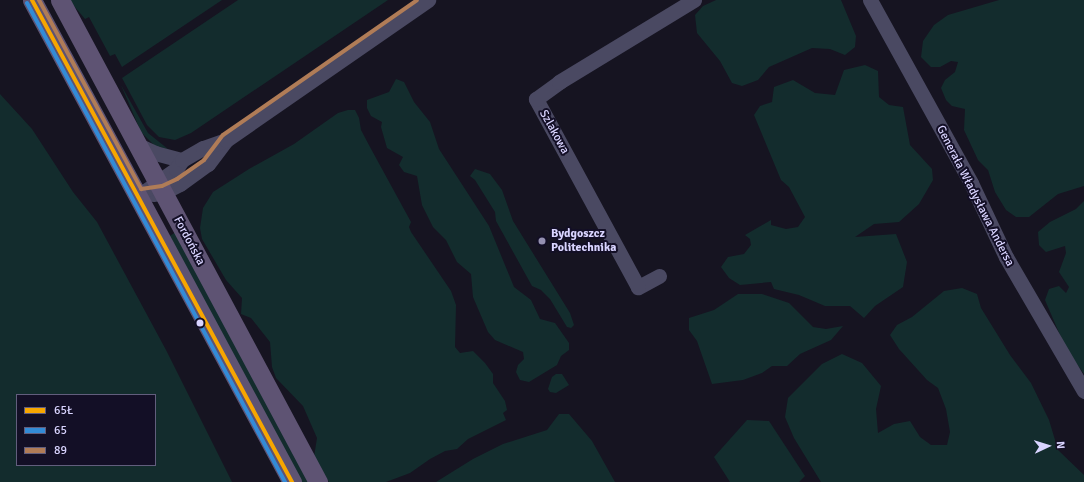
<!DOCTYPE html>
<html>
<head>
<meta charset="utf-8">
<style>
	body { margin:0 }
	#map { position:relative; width:1084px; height:482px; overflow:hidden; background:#161421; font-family:Signika,sans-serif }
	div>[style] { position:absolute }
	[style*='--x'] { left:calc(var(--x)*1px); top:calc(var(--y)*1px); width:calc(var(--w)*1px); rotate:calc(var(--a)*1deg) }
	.green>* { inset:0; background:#132c2d }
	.minor>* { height:15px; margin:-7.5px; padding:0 7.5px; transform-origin:7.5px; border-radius:7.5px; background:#4a4962 }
	.major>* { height:19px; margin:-9.5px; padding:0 9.5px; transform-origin:9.5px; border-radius:9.5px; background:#5e5373 }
	.bus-1>* { height:4px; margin:-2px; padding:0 2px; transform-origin:2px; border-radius:2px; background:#f7a600 }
	.bus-2>* { height:4px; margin:-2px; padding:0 2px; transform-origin:2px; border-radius:2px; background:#338bd7 }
	.bus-3>* { height:4px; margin:-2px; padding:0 2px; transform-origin:2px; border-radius:2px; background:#b07c57 }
	.dots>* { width:11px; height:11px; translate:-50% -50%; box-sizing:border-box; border:2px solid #130f26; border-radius:50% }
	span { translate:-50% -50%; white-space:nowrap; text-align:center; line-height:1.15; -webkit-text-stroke:4px #130f26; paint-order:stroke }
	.street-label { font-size:12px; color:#d9d4ff }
	.poi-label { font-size:12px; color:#d9d4ff; font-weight:700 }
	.left { translate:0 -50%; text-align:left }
	.legend { position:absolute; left:16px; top:394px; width:140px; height:72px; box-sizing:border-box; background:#130f26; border:1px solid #625e7d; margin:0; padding:5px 7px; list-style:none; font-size:12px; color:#d9d4ff }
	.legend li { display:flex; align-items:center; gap:8px; height:20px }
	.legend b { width:20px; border:1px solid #625e7d }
	.north { position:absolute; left:1028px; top:426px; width:40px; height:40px; -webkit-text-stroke:3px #130f26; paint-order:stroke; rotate:86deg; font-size:11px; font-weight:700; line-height:16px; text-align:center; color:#d9d4ff }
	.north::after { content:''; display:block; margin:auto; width:14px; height:18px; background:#d9d4ff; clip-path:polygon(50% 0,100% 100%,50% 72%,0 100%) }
</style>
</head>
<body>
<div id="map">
	<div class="green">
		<i style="clip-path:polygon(69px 0,222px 0,122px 67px,115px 54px,110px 56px,89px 17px,85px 19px)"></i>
		<i style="clip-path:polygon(238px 0,388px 0,191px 133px,175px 140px,159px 137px,147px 125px,122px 78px)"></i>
		<i style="clip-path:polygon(716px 0,841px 0,856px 36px,855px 47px,845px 55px,830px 49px,812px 48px,769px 67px,758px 80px,742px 86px,732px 83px,720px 61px,697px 33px,695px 15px,703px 6px)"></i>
		<i style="clip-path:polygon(999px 0,1084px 0,1084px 186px,1058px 194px,1029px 217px,1016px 217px,1006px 210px,995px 192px,988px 170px,978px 160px,964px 130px,965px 109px,952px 106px,946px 100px,941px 88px,945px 80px,955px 72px,958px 62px,951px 61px,940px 67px,931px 67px,921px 57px,923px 41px,934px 25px,948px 15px)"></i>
		<i style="clip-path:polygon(865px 65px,878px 71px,879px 97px,889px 105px,903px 107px,910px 145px,932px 169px,933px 180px,919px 204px,899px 222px,874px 224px,855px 237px,896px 234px,907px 262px,903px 287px,875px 306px,864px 318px,850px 306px,825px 306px,799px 295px,774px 289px,771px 282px,740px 285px,729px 278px,721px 267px,728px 257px,744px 254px,751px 245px,750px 239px,745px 235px,771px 220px,771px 225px,786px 229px,798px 227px,805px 217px,789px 187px,781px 180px,754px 115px,760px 106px,772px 102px,774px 87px,793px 80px,815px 93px,835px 95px,844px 70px)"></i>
		<i style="clip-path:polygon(396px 79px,404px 82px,414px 102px,430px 122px,439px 149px,489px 226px,514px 287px,531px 300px,540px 319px,555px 323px,569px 343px,569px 350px,561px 356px,557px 365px,529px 382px,520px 380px,516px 372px,518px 365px,524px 359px,523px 352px,495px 340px,488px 332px,473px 297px,471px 274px,457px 262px,446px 240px,433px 227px,422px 205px,417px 176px,404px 172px,399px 165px,403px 157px,387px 148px,381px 127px,382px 122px,371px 116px,367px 108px,367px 100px,389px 92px)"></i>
		<i style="clip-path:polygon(121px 85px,148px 133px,168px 149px,155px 146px,141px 132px)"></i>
		<i style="clip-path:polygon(evenodd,0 94px,32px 129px,73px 192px,97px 222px,166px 350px,232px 482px,0 482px,0 94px,17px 395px,155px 395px,155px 465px,17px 465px,17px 395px)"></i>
		<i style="clip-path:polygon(348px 110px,355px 110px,359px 118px,361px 130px,370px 147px,411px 222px,409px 227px,411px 232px,451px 291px,456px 305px,455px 347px,460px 353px,473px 351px,485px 363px,493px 374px,493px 383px,505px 401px,507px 410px,503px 413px,506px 420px,468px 439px,457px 449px,445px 451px,430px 459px,410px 473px,386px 482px,329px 482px,314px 457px,317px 438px,303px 406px,276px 378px,272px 367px,270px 342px,251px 318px,241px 314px,242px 298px,226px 280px,202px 239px,200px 228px,203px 208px,213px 192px,249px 169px,294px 144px,338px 113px)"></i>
		<i style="clip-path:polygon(475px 169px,490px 174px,502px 190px,513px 221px,570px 313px,574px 325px,571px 328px,567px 327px,550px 299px,541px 290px,532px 286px,496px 221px,495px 212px,475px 180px,470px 176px)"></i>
		<i style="clip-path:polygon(1084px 201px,1084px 374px,1066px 349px,1045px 300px,1049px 289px,1059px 286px,1066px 293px,1069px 287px,1059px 272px,1066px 253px,1065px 246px,1046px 252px,1039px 245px,1038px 232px,1050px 222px,1076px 209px)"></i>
		<i style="clip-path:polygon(176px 232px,310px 482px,301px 482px,168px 237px)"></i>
		<i style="clip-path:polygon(962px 288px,977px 294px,981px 308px,1010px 355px,1031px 383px,1049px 420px,1058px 450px,1084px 475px,1084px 482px,821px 482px,794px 438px,785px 417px,788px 398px,822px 364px,842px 354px,862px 363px,881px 386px,876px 409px,878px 433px,894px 424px,910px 421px,920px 437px,931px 445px,947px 445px,950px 432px,946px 409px,938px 388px,927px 380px,899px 349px,890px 335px,897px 325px,912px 317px,944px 291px)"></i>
		<i style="clip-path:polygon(738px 294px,762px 294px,789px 303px,813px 327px,826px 329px,843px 326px,831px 340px,800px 354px,787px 366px,772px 366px,762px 373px,743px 380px,712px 384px,697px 341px,689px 330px,689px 318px,714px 310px)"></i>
		<i style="clip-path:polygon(556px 374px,562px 374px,569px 385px,556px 393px,550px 392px,548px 389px,552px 377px)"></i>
		<i style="clip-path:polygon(559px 414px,569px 414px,592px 441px,615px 482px,436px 482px,473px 459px,503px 444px,547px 430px)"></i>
		<i style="clip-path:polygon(747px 420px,769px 421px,805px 476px,799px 482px,730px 482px,714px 457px)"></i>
	</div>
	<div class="minor">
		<i style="--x:870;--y:0;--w:209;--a:61.1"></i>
		<i style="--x:971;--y:183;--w:82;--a:64.7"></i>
		<i style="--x:1006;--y:257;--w:155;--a:59.8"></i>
		<i style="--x:138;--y:145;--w:19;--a:25"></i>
		<i style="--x:155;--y:153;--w:28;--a:15"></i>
		<i style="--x:153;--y:194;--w:11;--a:-10"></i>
		<i style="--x:164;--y:192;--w:18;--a:-27"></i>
		<i style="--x:180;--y:184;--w:34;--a:-36"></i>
		<i style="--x:208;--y:164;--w:30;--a:-53"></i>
		<i style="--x:138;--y:196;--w:47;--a:-35.4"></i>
		<i style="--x:176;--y:169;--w:11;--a:-56"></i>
		<i style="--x:182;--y:160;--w:24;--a:-30"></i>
		<i style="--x:203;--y:148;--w:24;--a:-19"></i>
		<i style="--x:226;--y:140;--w:246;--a:-34.7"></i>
		<i style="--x:659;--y:276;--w:24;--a:152"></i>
		<i style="--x:638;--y:287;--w:214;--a:-118.5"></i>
		<i style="--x:536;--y:99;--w:29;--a:-36"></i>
		<i style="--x:559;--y:82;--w:158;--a:-31.3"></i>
	</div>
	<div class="major">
		<i style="--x:32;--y:0;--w:548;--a:61.66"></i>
		<i style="--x:60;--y:0;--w:547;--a:61.84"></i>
	</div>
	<div class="bus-1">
		<i style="--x:32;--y:0;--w:548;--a:61.66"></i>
	</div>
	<div class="bus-2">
		<i style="--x:27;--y:3;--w:544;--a:61.69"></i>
	</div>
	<div class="bus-3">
		<i style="--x:39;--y:0;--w:215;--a:61.6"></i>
		<i style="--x:141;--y:189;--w:21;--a:-8"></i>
		<i style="--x:162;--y:186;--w:17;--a:-25"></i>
		<i style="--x:177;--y:179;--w:33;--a:-35"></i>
		<i style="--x:204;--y:160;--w:31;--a:-53"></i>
		<i style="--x:223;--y:135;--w:236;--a:-34.8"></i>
	</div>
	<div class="dots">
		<i style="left:542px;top:241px;background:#9591b1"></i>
		<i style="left:200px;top:323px;background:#d9d4ff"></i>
	</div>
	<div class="street-label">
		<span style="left:554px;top:132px;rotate:61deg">Szlakowa</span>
		<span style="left:975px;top:196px;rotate:63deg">Generała Władysława Andersa</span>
		<span style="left:189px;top:241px;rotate:62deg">Fordońska</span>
	</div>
	<div class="poi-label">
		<span class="left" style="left:551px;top:241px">Bydgoszcz<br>Politechnika</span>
	</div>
	<ul class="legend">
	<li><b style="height:5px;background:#f7a600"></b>65Ł</li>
	<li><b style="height:5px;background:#338bd7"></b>65</li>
	<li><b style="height:5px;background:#b07c57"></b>89</li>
	</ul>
	<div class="north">N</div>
</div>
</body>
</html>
